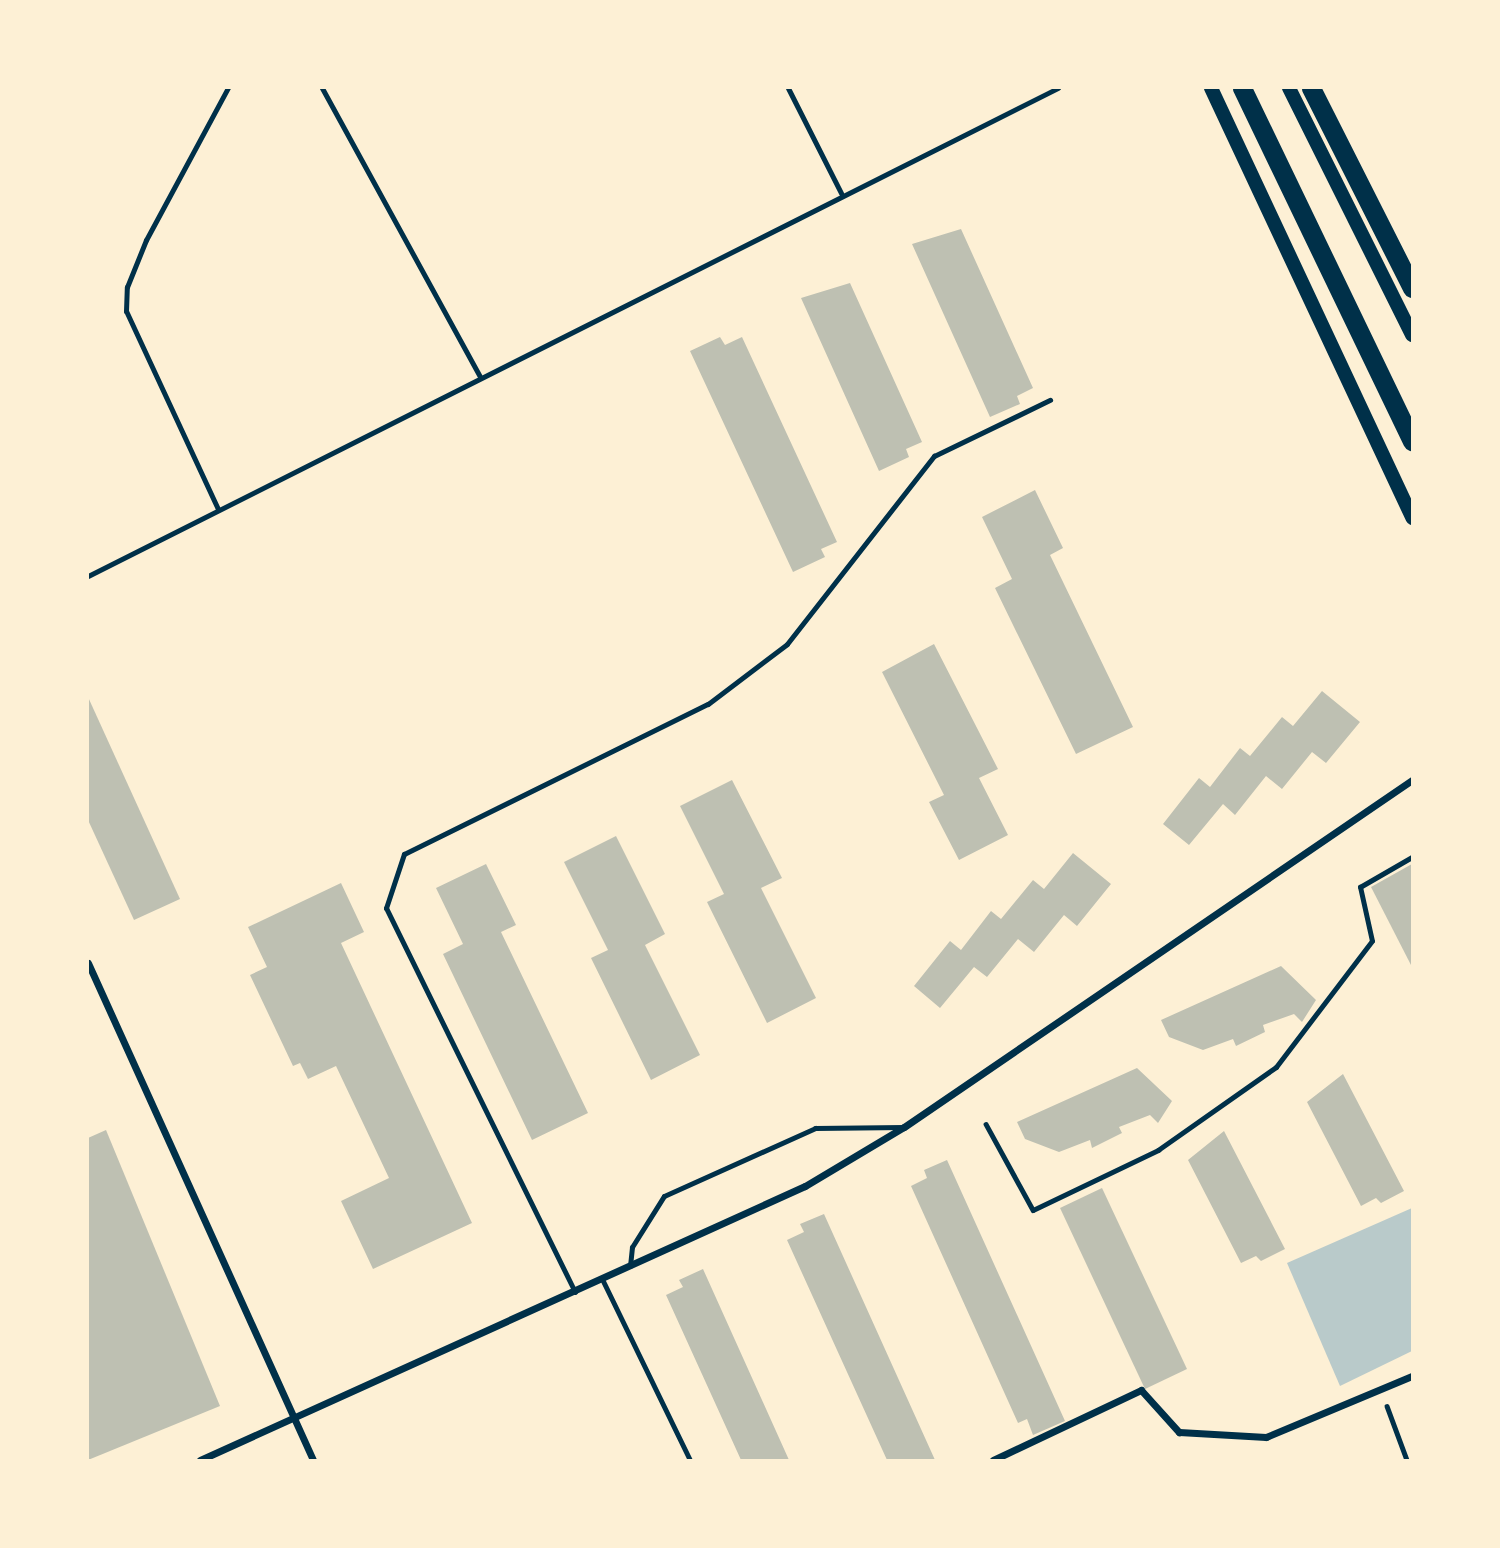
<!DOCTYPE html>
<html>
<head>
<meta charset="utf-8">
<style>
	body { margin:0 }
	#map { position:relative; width:1500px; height:1548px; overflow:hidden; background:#fdf0d5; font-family:Roboto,sans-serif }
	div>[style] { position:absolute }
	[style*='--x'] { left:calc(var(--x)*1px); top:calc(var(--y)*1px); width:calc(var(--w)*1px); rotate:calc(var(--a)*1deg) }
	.green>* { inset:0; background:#b9caca }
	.building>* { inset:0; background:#bec0b2 }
	.path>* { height:4.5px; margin:-2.25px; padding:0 2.25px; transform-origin:2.25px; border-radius:2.25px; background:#003049 }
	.service>* { height:5px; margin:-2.5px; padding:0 2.5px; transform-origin:2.5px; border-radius:2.5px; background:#003049 }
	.minor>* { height:7px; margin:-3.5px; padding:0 3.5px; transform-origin:3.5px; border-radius:3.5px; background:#003049 }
	.secondary>* { height:14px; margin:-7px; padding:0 7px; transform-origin:7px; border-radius:7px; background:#003049 }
	.trunk>* { height:19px; margin:-9.5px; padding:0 9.5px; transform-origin:9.5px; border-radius:9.5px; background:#003049 }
	span { translate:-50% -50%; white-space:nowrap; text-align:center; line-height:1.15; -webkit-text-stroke:7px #fdf0d5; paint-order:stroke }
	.frame { position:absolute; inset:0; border:89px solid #fdf0d5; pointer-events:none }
</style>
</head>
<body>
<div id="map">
	<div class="green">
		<i style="clip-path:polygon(1412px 1208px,1412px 1351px,1340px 1386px,1287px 1263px)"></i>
	</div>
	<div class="building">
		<i style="clip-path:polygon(961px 229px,1033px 388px,1017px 396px,1020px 404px,990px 417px,912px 244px)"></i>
		<i style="clip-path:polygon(850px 283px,922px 442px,906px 449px,909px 457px,879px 471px,801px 298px)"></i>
		<i style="clip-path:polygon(720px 337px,725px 345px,742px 337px,837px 542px,821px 549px,825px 557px,793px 572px,690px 351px)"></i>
		<i style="clip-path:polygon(1035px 490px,1063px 548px,1050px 555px,1133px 727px,1076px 754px,995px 588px,1012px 579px,982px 517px)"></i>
		<i style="clip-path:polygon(934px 644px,998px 769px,979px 778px,1008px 835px,959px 860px,929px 802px,944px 795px,882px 672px)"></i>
		<i style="clip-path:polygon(1322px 691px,1360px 722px,1326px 763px,1312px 752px,1282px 789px,1266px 776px,1235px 815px,1223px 804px,1189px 845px,1163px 824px,1199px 778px,1210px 787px,1240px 748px,1250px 756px,1282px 717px,1293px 726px)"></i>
		<i style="clip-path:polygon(88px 697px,180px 899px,134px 920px,88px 820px)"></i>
		<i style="clip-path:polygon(732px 780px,782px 878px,761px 888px,816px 998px,767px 1023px,707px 902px,724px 894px,680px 806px)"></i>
		<i style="clip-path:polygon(616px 836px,665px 934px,645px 945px,700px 1055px,651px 1080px,591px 958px,608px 950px,564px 862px)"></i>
		<i style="clip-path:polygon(1073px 853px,1111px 884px,1077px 926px,1064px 915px,1034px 952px,1018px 939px,987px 977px,974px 967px,940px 1008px,914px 986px,950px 941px,961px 950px,991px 911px,1001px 919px,1033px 880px,1044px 889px)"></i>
		<i style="clip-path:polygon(486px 864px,516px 925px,501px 932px,588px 1113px,532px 1140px,443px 954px,463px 944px,436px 888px)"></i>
		<i style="clip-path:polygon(1412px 864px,1412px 967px,1371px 887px)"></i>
		<i style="clip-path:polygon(341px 883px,364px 932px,341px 943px,472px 1223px,373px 1269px,341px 1201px,389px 1178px,336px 1066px,308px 1079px,300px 1063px,293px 1066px,250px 975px,267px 967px,248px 927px)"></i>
		<i style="clip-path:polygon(1281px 966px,1316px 1000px,1302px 1022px,1294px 1014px,1263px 1025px,1265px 1032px,1236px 1046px,1233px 1039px,1203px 1050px,1169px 1037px,1161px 1020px)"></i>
		<i style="clip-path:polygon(1137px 1068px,1172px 1101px,1158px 1123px,1150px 1115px,1119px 1127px,1122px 1133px,1092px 1148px,1090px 1140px,1059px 1152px,1025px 1139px,1017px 1122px)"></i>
		<i style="clip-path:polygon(1343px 1074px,1404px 1191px,1381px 1203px,1376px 1198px,1361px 1206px,1307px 1102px)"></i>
		<i style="clip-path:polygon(106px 1130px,220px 1406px,88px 1460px,88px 1138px)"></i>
		<i style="clip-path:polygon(1224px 1131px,1285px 1249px,1261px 1261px,1256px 1256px,1241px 1263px,1188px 1160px)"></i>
		<i style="clip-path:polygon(947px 1160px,1065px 1421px,1033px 1435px,1027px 1419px,1018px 1423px,911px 1186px,927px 1178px,924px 1170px)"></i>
		<i style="clip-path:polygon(1102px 1188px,1187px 1369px,1145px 1389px,1060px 1208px)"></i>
		<i style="clip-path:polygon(824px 1214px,935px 1460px,887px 1460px,787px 1240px,804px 1232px,800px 1224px)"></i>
		<i style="clip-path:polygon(703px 1269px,789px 1460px,741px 1460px,666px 1295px,683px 1287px,679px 1280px)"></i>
	</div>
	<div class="path">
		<i style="--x:986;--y:1124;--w:98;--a:61.3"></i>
		<i style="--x:1033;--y:1210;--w:139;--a:-25.6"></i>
		<i style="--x:1158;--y:1150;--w:144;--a:-35.1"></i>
		<i style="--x:1276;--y:1067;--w:158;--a:-52.7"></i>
		<i style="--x:1372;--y:941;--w:55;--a:-102.5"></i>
		<i style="--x:1360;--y:887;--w:60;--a:-30"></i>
		<i style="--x:1387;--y:1406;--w:58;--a:69.7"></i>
	</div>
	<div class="service">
		<i style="--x:322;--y:88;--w:328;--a:61.3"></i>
		<i style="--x:788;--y:88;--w:118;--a:63.2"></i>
		<i style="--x:218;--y:509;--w:218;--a:-114.9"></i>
		<i style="--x:126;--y:311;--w:24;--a:-88"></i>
		<i style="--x:127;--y:287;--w:51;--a:-68"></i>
		<i style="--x:146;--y:240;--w:173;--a:-61.7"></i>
		<i style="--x:88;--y:576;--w:1086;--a:-26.71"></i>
		<i style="--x:630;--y:1266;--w:19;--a:-84"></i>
		<i style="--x:632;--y:1247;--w:60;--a:-57.9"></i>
		<i style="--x:664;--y:1196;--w:166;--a:-24.2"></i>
		<i style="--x:815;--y:1128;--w:89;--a:-0.6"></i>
		<i style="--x:603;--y:1281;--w:199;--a:64.1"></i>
		<i style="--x:575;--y:1292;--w:428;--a:-116.2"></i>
		<i style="--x:386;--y:908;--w:57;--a:-71.6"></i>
		<i style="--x:404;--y:854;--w:339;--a:-26.3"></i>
		<i style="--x:708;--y:704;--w:99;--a:-37.2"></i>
		<i style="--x:787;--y:644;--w:239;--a:-52"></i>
		<i style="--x:934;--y:456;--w:129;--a:-25.8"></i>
	</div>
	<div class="minor">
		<i style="--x:88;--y:963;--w:546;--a:65.64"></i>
		<i style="--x:200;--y:1460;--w:664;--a:-24.37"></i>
		<i style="--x:805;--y:1186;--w:115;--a:-30.8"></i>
		<i style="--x:904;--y:1127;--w:615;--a:-34.34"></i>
		<i style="--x:993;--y:1460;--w:164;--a:-25.3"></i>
		<i style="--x:1141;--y:1390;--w:57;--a:47.9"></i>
		<i style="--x:1179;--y:1432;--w:87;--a:3.3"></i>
		<i style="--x:1266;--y:1437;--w:158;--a:-22.7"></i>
	</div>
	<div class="secondary">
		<i style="--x:1211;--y:88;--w:475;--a:64.9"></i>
		<i style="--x:1289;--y:88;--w:276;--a:63.5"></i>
	</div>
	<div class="trunk">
		<i style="--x:1242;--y:88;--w:392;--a:64.3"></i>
		<i style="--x:1311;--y:88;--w:224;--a:63.2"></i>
	</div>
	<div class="frame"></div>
</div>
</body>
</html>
